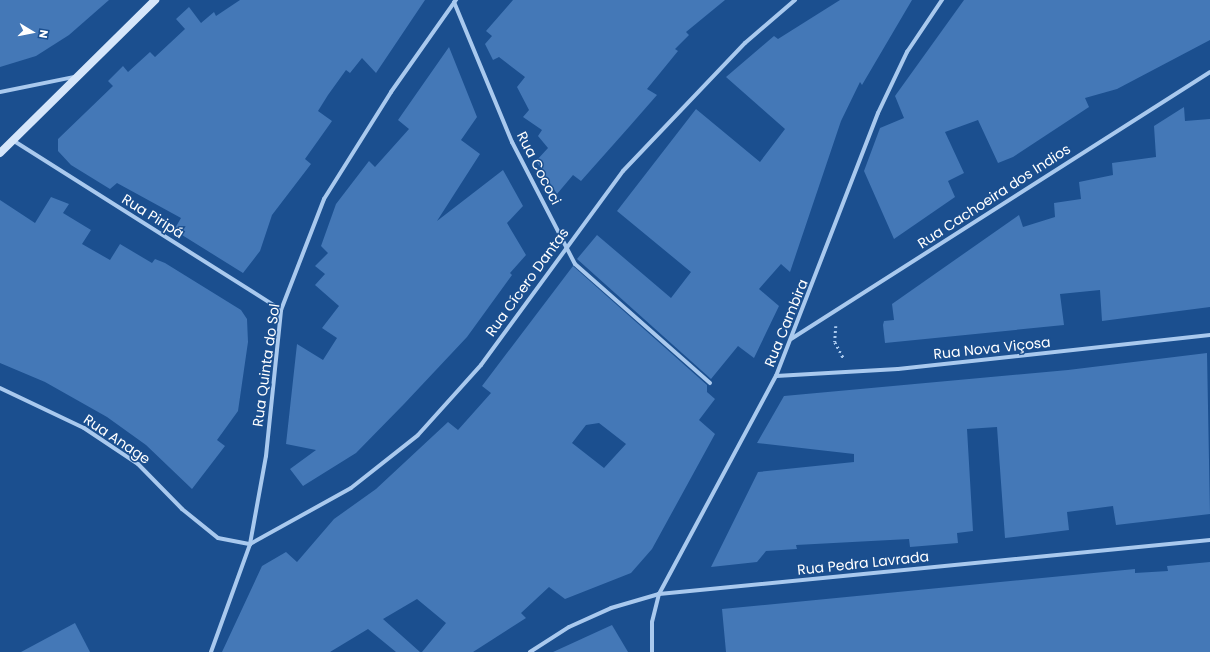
<!DOCTYPE html>
<html>
<head>
<meta charset="utf-8">
<style>
	body { margin:0 }
	#map { position:relative; width:1210px; height:652px; overflow:hidden; background:#1b4f8f; font-family:Poppins,sans-serif }
	div>[style] { position:absolute }
	[style*='--x'] { left:calc(var(--x)*1px); top:calc(var(--y)*1px); width:calc(var(--w)*1px); rotate:calc(var(--a)*1deg) }
	.building>* { inset:0; background:#4478b7 }
	.path>* { height:2.5px; margin-top:-1.25px; transform-origin:0; background:repeating-linear-gradient(90deg,#a9c9ee 0 2px,transparent 0 5px) }
	.minor>* { height:4px; margin:-2px; padding:0 2px; transform-origin:2px; border-radius:2px; background:#a9c9ee }
	.secondary>* { height:8px; margin:-4px; padding:0 4px; transform-origin:4px; border-radius:4px; background:#d6e6fa }
	span { translate:-50% -50%; white-space:nowrap; text-align:center; line-height:1.15; -webkit-text-stroke:3px #1b4f8f; paint-order:stroke }
	.street-label { font-size:14px; color:#fff }
	.north { position:absolute; left:12px; top:12px; width:40px; height:40px; -webkit-text-stroke:3px #1b4f8f; paint-order:stroke; rotate:100deg; font-size:11px; font-weight:700; line-height:16px; text-align:center; color:#fff }
	.north::after { content:''; display:block; margin:auto; width:14px; height:18px; background:#fff; clip-path:polygon(50% 0,100% 100%,50% 72%,0 100%) }
</style>
</head>
<body>
<div id="map">
	<div class="building">
		<i style="clip-path:polygon(0 0,109px 0,69px 35px,36px 56px,0 67px)"></i>
		<i style="clip-path:polygon(240px 0,425px 0,376px 73px,362px 58px,350px 73px,346px 70px,328px 95px,318px 111px,332px 121px,305px 159px,311px 164px,272px 215px,260px 251px,243px 273px,174px 230px,181px 218px,117px 183px,110px 189px,71px 165px,58px 151px,58px 139px,113px 86px,108px 81px,123px 66px,128px 72px,150px 52px,155px 57px,185px 29px,176px 19px,189px 7px,201px 23px,214px 12px,216px 16px)"></i>
		<i style="clip-path:polygon(513px 0,725px 0,686px 32px,689px 35px,675px 49px,678px 51px,647px 89px,657px 95px,629px 127px,581px 181px,573px 175px,557px 194px,536px 161px,548px 148px,538px 136px,542px 130px,523px 117px,529px 110px,517px 87px,525px 77px,499px 57px,493px 60px,485px 44px,492px 36px,486px 31px)"></i>
		<i style="clip-path:polygon(840px 0,912px 0,862px 85px,860px 82px,841px 121px,790px 272px,781px 264px,759px 289px,779px 306px,754px 358px,738px 346px,711px 379px,577px 259px,597px 235px,671px 298px,691px 272px,617px 211px,696px 109px,760px 162px,785px 129px,726px 77px,774px 36px,778px 39px)"></i>
		<i style="clip-path:polygon(964px 0,1210px 0,1210px 40px,1117px 89px,1085px 98px,1089px 107px,1013px 157px,998px 163px,978px 120px,945px 132px,964px 173px,948px 181px,955px 197px,894px 239px,864px 171px,880px 128px,904px 118px,895px 96px)"></i>
		<i style="clip-path:polygon(449px 47px,477px 117px,461px 140px,480px 154px,437px 221px,503px 170px,523px 206px,507px 223px,526px 255px,510px 273px,512px 275px,467px 337px,404px 404px,356px 453px,303px 486px,290px 469px,316px 450px,286px 444px,297px 344px,323px 360px,337px 338px,322px 328px,339px 306px,315px 285px,325px 274px,315px 266px,328px 253px,321px 246px,336px 204px,369px 161px,375px 167px,409px 129px,398px 120px)"></i>
		<i style="clip-path:polygon(1184px 107px,1185px 121px,1210px 119px,1210px 307px,1102px 321px,1100px 290px,1060px 294px,1064px 325px,885px 343px,883px 325px,884px 321px,894px 320px,892px 304px,1019px 215px,1023px 227px,1055px 217px,1054px 203px,1081px 199px,1079px 182px,1113px 175px,1112px 163px,1156px 157px,1154px 126px)"></i>
		<i style="clip-path:polygon(51px 197px,69px 204px,63px 213px,91px 230px,82px 244px,110px 260px,120px 244px,152px 263px,155px 259px,165px 263px,241px 310px,247px 319px,248px 342px,238px 411px,217px 440px,225px 446px,192px 489px,146px 445px,107px 417px,45px 382px,0 363px,0 200px,35px 223px)"></i>
		<i style="clip-path:polygon(evenodd,573px 266px,707px 385px,707px 392px,715px 399px,699px 420px,715px 434px,652px 549px,631px 573px,565px 599px,549px 587px,521px 613px,526px 618px,473px 652px,422px 652px,446px 623px,417px 599px,383px 619px,420px 652px,396px 652px,368px 629px,330px 652px,222px 652px,262px 566px,286px 552px,297px 562px,334px 519px,376px 489px,448px 422px,458px 430px,491px 393px,482px 386px,573px 266px,599px 423px,626px 444px,604px 468px,572px 443px,586px 425px,599px 423px)"></i>
		<i style="clip-path:polygon(1207px 353px,1210px 514px,1116px 525px,1113px 506px,1067px 512px,1069px 530px,1005px 538px,997px 427px,967px 429px,973px 531px,957px 533px,958px 543px,910px 547px,909px 539px,796px 545px,797px 549px,766px 551px,757px 562px,711px 567px,758px 472px,854px 462px,854px 454px,757px 443px,784px 396px,1068px 370px)"></i>
		<i style="clip-path:polygon(1210px 562px,1210px 652px,726px 652px,722px 609px,1135px 569px,1135px 573px,1168px 571px,1167px 566px)"></i>
		<i style="clip-path:polygon(75px 623px,90px 652px,21px 652px)"></i>
		<i style="clip-path:polygon(612px 625px,628px 652px,553px 652px)"></i>
	</div>
	<div class="path">
		<i style="--x:836;--y:326;--w:16;--a:94"></i>
		<i style="--x:835;--y:342;--w:19;--a:62"></i>
	</div>
	<div class="minor">
		<i style="--x:454;--y:2;--w:152;--a:67.5"></i>
		<i style="--x:512;--y:142;--w:137;--a:62.7"></i>
		<i style="--x:575;--y:264;--w:180;--a:41.4"></i>
		<i style="--x:0;--y:92;--w:76;--a:-11.5"></i>
		<i style="--x:14;--y:141;--w:316;--a:32.3"></i>
		<i style="--x:791;--y:339;--w:497;--a:-32.5"></i>
		<i style="--x:776;--y:376;--w:122;--a:-3.3"></i>
		<i style="--x:898;--y:369;--w:314;--a:-6.2"></i>
		<i style="--x:0;--y:388;--w:93;--a:25.5"></i>
		<i style="--x:84;--y:428;--w:65;--a:33.7"></i>
		<i style="--x:138;--y:464;--w:63;--a:45.6"></i>
		<i style="--x:182;--y:509;--w:46;--a:38.9"></i>
		<i style="--x:218;--y:538;--w:33;--a:11"></i>
		<i style="--x:250;--y:544;--w:115;--a:-29"></i>
		<i style="--x:351;--y:488;--w:85;--a:-38.3"></i>
		<i style="--x:418;--y:435;--w:94;--a:-48"></i>
		<i style="--x:481;--y:365;--w:240;--a:-53.8"></i>
		<i style="--x:623;--y:171;--w:177;--a:-46.4"></i>
		<i style="--x:745;--y:43;--w:66;--a:-40.7"></i>
		<i style="--x:211;--y:652;--w:115;--a:-70.1"></i>
		<i style="--x:250;--y:544;--w:89;--a:-79.7"></i>
		<i style="--x:266;--y:456;--w:147;--a:-84.1"></i>
		<i style="--x:281;--y:310;--w:119;--a:-68.8"></i>
		<i style="--x:324;--y:199;--w:126;--a:-57.9"></i>
		<i style="--x:391;--y:92;--w:113;--a:-54.8"></i>
		<i style="--x:530;--y:652;--w:46;--a:-32.7"></i>
		<i style="--x:569;--y:627;--w:46;--a:-24.3"></i>
		<i style="--x:611;--y:608;--w:50;--a:-16.3"></i>
		<i style="--x:659;--y:594;--w:554;--a:-5.6"></i>
		<i style="--x:652;--y:652;--w:30;--a:-90"></i>
		<i style="--x:652;--y:622;--w:29;--a:-76"></i>
		<i style="--x:659;--y:594;--w:247;--a:-61.8"></i>
		<i style="--x:776;--y:376;--w:282;--a:-68.8"></i>
		<i style="--x:878;--y:113;--w:68;--a:-64.6"></i>
		<i style="--x:907;--y:52;--w:63;--a:-56.1"></i>
	</div>
	<div class="secondary">
		<i style="--x:0;--y:153;--w:218;--a:-44.6"></i>
	</div>
	<div class="street-label">
		<span style="left:539px;top:168px;rotate:63deg">Rua Cococi</span>
		<span style="left:994px;top:196px;rotate:-33deg">Rua Cachoeira dos Indios</span>
		<span style="left:153px;top:216px;rotate:32deg">Rua Piripá</span>
		<span style="left:527px;top:282px;rotate:-54deg">Rua Cícero Dantas</span>
		<span style="left:786px;top:323px;rotate:-68deg">Rua Cambira</span>
		<span style="left:992px;top:348px;rotate:-6deg">Rua Nova Viçosa</span>
		<span style="left:266px;top:365px;rotate:-82deg">Rua Quinta do Sol</span>
		<span style="left:117px;top:439px;rotate:34deg">Rua Anage</span>
		<span style="left:863px;top:563px;rotate:-6deg">Rua Pedra Lavrada</span>
	</div>
	<div class="north">N</div>
</div>
</body>
</html>
